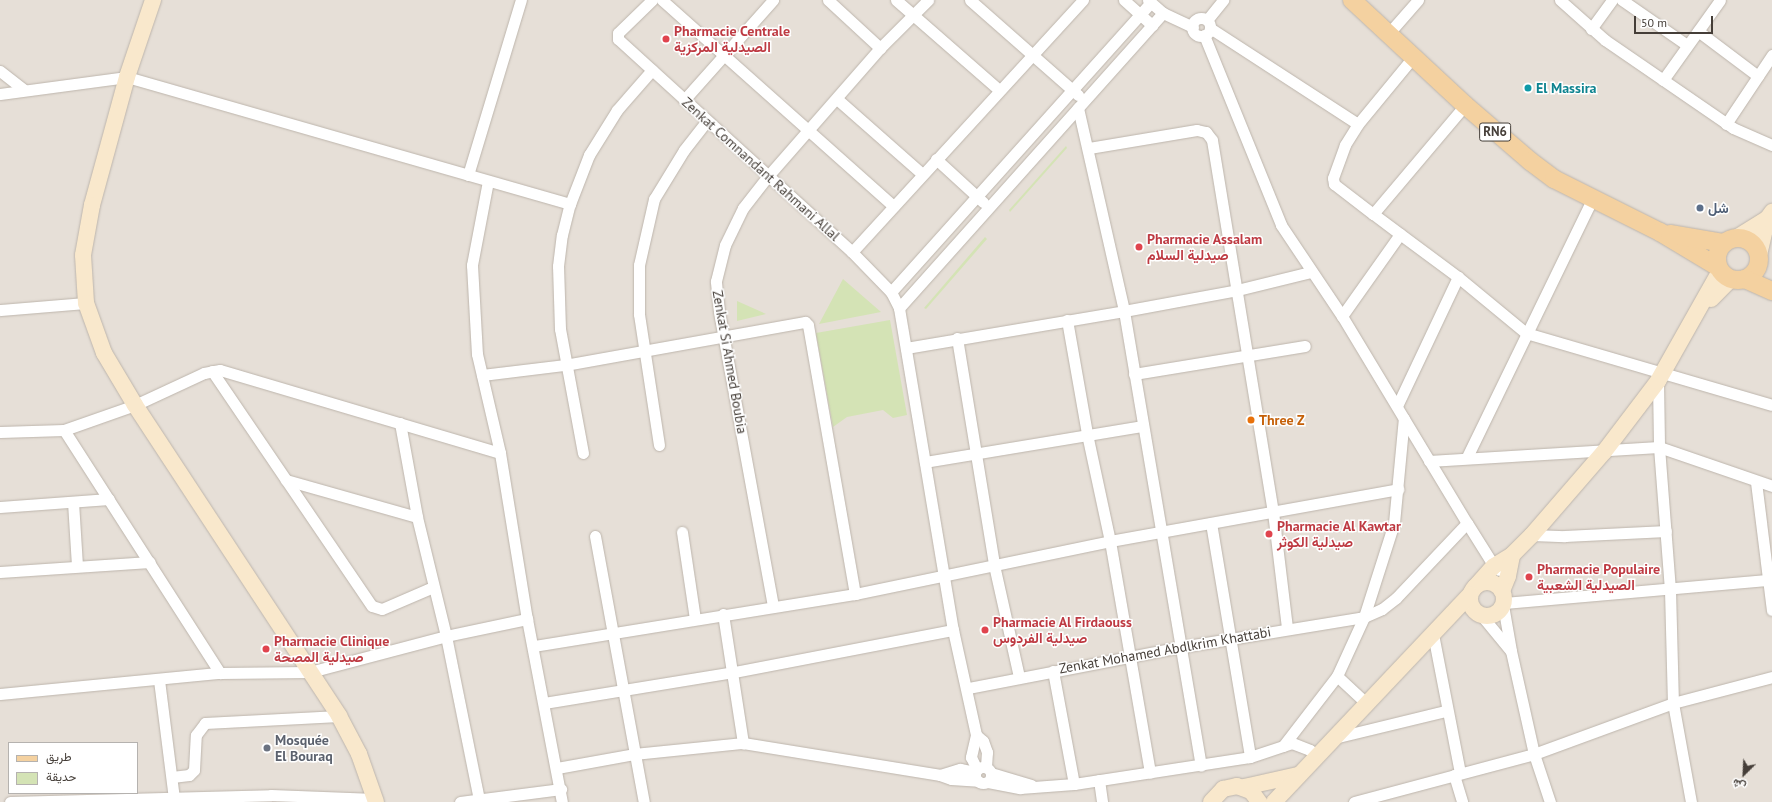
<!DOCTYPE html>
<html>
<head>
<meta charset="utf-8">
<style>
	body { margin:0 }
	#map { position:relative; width:1772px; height:802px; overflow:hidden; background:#f3eee9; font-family:"PT Sans",Vazirmatn,sans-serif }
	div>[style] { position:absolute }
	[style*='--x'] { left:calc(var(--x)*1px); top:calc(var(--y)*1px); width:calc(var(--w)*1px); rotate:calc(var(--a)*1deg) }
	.residential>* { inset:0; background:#e6dfd7 }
	.green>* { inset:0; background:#d4e3b5 }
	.roads { filter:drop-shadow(0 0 1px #bdb5ac) drop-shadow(0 0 1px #bdb5ac) }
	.street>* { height:11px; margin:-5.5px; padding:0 5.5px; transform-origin:5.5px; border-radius:5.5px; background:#fff }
	.street>.ring { margin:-5.5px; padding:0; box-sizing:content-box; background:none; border:11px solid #fff; border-radius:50% }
	.secondary>* { height:16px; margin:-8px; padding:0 8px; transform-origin:8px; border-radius:8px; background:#f9e8cc }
	.secondary>.ring { margin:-8px; padding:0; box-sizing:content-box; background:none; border:16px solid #f9e8cc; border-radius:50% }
	.primary>* { height:18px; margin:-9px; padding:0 9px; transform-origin:9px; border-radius:9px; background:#f4d1a0 }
	.primary>.ring { margin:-9px; padding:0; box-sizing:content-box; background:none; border:18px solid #f4d1a0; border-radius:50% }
	.dots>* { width:11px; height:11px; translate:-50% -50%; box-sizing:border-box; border:2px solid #fff; border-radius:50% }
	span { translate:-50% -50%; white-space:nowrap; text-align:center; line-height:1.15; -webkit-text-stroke:3px #fff; paint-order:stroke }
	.shield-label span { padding:1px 3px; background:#fff; border:1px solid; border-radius:3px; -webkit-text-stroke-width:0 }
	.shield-label { font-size:13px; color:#453e38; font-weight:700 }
	.health-label { font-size:14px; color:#be3a42; font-weight:700 }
	.left { translate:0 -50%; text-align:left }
	.culture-label { font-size:14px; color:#0d838f; font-weight:700 }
	.street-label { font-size:14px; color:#453e38 }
	.service-label { font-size:14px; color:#4e5e75; font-weight:700 }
	.food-label { font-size:14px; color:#c56008; font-weight:700 }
	.worship-label { font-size:14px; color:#5b616d; font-weight:700 }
	.legend { position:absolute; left:8px; top:742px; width:130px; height:52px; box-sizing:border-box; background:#fff; border:1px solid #b5b2af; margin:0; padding:5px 7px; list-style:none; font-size:12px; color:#453e38 }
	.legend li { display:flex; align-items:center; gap:8px; height:20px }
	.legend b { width:20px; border:1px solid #b5b2af }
	.north { position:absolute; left:1724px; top:754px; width:40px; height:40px; -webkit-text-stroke:3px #fff; paint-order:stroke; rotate:204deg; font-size:11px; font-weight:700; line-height:16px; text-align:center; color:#453e38 }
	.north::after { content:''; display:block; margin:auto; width:14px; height:18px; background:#453e38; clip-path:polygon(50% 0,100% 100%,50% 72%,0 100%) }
	.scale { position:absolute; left:1634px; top:16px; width:79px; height:18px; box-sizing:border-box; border:2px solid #453e38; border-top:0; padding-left:5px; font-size:12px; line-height:14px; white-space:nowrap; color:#453e38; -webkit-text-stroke:3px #fff; paint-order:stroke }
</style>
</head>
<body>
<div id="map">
	<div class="residential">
		<i style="clip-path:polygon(evenodd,0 0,1772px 0,1772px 802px,0 802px,0 0,9px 743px,137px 743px,137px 793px,9px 793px,9px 743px)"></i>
	</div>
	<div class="green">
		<i style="clip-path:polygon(1066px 146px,1067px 148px,1010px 212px,1009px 210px)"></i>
		<i style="clip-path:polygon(985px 237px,987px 239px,926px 309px,924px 308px)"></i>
		<i style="clip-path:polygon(843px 279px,881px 312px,819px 324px)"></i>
		<i style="clip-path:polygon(737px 301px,766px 314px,737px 321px)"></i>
		<i style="clip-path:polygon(890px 320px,907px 415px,893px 418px,883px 410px,847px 417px,833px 427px,816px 333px)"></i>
	</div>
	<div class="roads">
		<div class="street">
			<i style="--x:652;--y:0;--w:47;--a:135.9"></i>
			<i style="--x:618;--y:33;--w:6;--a:90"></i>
			<i style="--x:618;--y:39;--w:316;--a:42.3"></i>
			<i style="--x:852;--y:252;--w:56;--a:45.7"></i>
			<i style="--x:891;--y:292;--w:18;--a:63"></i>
			<i style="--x:899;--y:308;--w:326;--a:80.5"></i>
			<i style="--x:953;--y:630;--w:107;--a:77.6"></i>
			<i style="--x:976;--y:735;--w:23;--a:103"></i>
			<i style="--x:971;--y:757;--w:14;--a:65"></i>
			<i style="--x:662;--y:0;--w:310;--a:41.7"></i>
			<i style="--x:828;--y:0;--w:71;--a:42.7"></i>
			<i style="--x:896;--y:0;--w:137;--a:41.1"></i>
			<i style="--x:970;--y:0;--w:144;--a:41.3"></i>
			<i style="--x:1124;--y:0;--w:38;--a:42"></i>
			<i style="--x:1148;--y:0;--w:20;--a:41"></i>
			<i style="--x:1163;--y:13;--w:33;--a:25"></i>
			<i style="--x:1560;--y:0;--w:60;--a:41.6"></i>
			<i style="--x:1605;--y:40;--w:155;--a:34.5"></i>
			<i style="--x:1733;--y:128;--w:43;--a:23.6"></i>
			<i style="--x:1622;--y:0;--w:79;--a:34.7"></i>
			<i class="ring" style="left:1192px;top:18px;width:7px;height:7px"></i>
			<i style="--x:1207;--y:20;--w:26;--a:-51"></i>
			<i style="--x:1210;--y:28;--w:176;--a:33"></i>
			<i style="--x:1358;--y:124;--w:88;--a:-50.5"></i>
			<i style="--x:1591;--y:29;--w:36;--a:-54"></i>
			<i style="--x:1698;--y:31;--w:75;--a:36.9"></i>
			<i style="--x:1389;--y:33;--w:44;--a:-48.7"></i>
			<i style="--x:1204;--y:35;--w:205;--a:67.9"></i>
			<i style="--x:1281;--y:225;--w:110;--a:56.2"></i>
			<i style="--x:1342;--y:316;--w:242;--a:58.9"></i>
			<i style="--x:1467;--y:523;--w:51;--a:57.9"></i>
			<i style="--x:1494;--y:566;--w:6;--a:39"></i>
			<i style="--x:0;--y:71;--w:31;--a:38"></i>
			<i style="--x:1663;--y:80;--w:98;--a:-54.5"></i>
			<i style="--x:0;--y:94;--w:128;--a:-7.6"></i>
			<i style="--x:127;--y:77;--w:461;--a:16"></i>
			<i style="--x:837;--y:99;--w:113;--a:41.4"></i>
			<i style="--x:684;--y:100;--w:134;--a:-48.3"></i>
			<i style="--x:1078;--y:108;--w:208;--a:77.2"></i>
			<i style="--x:1124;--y:311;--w:461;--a:80.4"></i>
			<i style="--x:1358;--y:124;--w:25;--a:122"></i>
			<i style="--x:1345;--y:145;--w:35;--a:110"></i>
			<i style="--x:1333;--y:178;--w:6;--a:81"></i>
			<i style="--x:1334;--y:184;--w:49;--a:37.6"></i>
			<i style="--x:1373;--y:214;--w:143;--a:-49.8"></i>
			<i style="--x:1726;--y:124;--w:83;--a:-56.3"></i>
			<i style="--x:1089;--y:148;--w:109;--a:-9.5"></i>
			<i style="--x:1197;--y:130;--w:9;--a:13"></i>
			<i style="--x:1206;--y:132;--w:10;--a:53"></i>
			<i style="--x:1212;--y:140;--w:377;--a:80.7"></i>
			<i style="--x:1273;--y:512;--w:117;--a:83.1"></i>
			<i style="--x:936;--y:159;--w:64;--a:42.5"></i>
			<i style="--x:468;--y:175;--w:183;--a:-73.2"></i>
			<i style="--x:488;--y:181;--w:86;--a:100.8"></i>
			<i style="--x:472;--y:265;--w:89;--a:86.8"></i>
			<i style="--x:477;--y:354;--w:102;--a:76.9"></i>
			<i style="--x:500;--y:453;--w:168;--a:80.8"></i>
			<i style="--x:527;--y:619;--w:186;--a:79.2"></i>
			<i style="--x:1400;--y:234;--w:72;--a:36.6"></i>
			<i style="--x:1458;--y:277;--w:88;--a:39.5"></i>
			<i style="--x:1526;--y:333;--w:256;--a:16.3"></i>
			<i style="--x:852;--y:252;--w:342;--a:-47.5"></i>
			<i style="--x:891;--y:292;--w:389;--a:-48.1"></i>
			<i style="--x:899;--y:308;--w:396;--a:-48.2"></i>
			<i style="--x:0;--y:310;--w:86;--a:-4.7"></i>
			<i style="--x:1342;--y:316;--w:100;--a:-54.7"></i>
			<i style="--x:1400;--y:234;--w:34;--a:-143"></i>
			<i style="--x:1067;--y:320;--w:116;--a:80"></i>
			<i style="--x:1087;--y:434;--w:109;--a:77.9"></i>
			<i style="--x:1110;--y:541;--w:235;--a:80.2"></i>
			<i style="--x:957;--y:338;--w:230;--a:80.7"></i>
			<i style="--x:994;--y:565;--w:115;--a:77.4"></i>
			<i style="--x:906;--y:348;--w:221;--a:-9.6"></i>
			<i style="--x:1124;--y:311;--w:115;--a:-10.5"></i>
			<i style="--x:1237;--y:290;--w:76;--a:-13.7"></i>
			<i style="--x:212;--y:371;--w:284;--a:55.8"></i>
			<i style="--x:372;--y:606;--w:10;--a:17"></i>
			<i style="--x:382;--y:609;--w:56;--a:-23.3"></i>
			<i style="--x:1134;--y:374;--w:173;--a:-9.3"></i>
			<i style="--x:482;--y:375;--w:84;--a:-6.9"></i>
			<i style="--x:565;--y:365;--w:244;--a:-10.2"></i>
			<i style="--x:805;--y:322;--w:4;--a:45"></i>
			<i style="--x:808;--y:325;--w:273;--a:80.1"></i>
			<i style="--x:1658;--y:381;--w:66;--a:89.1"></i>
			<i style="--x:1659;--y:447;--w:143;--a:85.6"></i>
			<i style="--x:1670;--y:590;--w:113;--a:88.5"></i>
			<i style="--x:1673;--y:703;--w:101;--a:79.7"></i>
			<i style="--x:1397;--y:406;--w:143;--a:-64.7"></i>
			<i style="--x:400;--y:423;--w:96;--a:79.7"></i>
			<i style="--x:417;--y:517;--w:122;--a:76.3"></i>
			<i style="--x:446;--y:636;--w:83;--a:-11.9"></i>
			<i style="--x:64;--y:430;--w:289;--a:57.3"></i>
			<i style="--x:0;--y:432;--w:64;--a:-1.8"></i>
			<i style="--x:64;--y:430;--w:75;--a:-19.4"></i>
			<i style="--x:135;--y:405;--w:76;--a:-24.9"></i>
			<i style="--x:204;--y:373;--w:16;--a:-11"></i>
			<i style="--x:220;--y:370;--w:292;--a:16.5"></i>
			<i style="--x:659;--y:445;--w:133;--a:-98.7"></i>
			<i style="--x:639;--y:314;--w:49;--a:-90"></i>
			<i style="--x:639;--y:265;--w:68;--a:-77.2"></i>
			<i style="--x:654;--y:199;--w:57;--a:-58.5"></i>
			<i style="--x:684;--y:150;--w:37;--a:-52"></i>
			<i style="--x:583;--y:453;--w:126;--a:-100.5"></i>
			<i style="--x:560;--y:329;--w:63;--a:-91.8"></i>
			<i style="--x:558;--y:266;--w:31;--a:-83"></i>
			<i style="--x:562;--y:235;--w:32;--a:-76"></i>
			<i style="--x:570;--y:204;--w:53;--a:-68.8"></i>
			<i style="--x:589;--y:155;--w:53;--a:-58.1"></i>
			<i style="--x:617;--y:110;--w:53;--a:-48.8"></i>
			<i style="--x:1467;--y:457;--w:287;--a:-64.1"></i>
			<i style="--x:1429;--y:461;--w:230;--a:-3.5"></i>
			<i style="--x:1659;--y:447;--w:120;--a:19"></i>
			<i style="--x:925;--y:462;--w:220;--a:-9.4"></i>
			<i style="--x:286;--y:480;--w:136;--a:15.8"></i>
			<i style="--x:1756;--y:482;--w:129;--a:82.9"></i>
			<i style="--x:73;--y:502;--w:64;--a:86.4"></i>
			<i style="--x:0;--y:507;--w:109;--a:-4.2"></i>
			<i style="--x:1211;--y:523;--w:237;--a:80.5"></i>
			<i style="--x:682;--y:532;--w:88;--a:81.5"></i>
			<i style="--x:1532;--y:535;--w:33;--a:2"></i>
			<i style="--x:1565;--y:536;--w:101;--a:-2.8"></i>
			<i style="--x:595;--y:536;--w:270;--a:79.6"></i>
			<i style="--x:0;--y:572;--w:150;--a:-3.8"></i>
			<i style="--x:1504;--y:603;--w:264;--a:-5"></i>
			<i style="--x:1503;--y:605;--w:47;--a:80.1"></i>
			<i style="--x:1511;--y:651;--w:106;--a:77.4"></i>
			<i style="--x:1534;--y:754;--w:51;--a:71.6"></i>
			<i style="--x:773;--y:606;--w:300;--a:-100.4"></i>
			<i style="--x:719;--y:311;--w:30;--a:-96"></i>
			<i style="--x:716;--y:281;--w:37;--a:-76"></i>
			<i style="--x:725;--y:245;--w:41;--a:-64.1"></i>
			<i style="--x:743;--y:208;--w:41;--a:-52"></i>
			<i style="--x:768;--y:176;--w:170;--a:-48.8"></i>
			<i style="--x:880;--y:48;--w:68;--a:-45"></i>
			<i style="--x:723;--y:614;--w:131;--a:81.2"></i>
			<i style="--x:1482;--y:616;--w:44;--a:50.5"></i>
			<i style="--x:1433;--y:634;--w:142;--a:79"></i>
			<i style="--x:534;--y:646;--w:325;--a:-9.2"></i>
			<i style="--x:855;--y:594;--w:260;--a:-11.7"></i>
			<i style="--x:1110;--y:541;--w:293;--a:-10.2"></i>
			<i style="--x:1053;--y:671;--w:115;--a:79.5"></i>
			<i style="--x:1337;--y:676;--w:40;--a:43"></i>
			<i style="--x:159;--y:680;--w:119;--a:82.8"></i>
			<i style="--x:968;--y:688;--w:217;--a:-10.9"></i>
			<i style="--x:1181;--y:647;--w:185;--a:-9.3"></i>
			<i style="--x:1364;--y:617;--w:20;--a:-24"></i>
			<i style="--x:1382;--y:609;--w:18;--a:-38"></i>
			<i style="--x:1396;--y:598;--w:103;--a:-46.6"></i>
			<i style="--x:0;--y:694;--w:221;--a:-5.5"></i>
			<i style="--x:220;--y:673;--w:90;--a:-0.6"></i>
			<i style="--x:310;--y:672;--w:141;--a:-14.8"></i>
			<i style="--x:446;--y:636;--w:166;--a:78.6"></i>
			<i style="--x:544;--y:703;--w:193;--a:-9.3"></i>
			<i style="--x:734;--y:672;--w:223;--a:-10.9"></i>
			<i style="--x:976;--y:735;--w:9;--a:41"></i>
			<i style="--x:983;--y:741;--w:12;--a:70"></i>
			<i style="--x:987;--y:752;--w:15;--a:94"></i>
			<i style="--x:1334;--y:738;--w:115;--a:-13.6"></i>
			<i style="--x:1283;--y:746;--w:88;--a:-52.4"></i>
			<i style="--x:1337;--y:676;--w:65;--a:-65.4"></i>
			<i style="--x:1364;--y:617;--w:99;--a:-72.3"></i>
			<i style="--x:1394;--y:523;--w:105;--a:-84.6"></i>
			<i class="ring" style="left:975px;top:767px;width:5px;height:5px"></i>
			<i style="--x:557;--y:768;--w:78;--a:-10.3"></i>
			<i style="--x:634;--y:754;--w:110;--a:-5.8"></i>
			<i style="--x:743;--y:743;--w:200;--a:9.2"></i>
			<i style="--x:940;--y:775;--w:12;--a:20"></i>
			<i style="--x:951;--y:779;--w:27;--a:4"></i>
			<i style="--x:991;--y:773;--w:42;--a:16.7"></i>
			<i style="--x:940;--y:775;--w:21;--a:-17"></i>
			<i style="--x:960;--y:769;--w:15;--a:11"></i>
			<i style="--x:1454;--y:775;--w:28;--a:73"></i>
			<i style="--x:172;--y:777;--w:17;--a:-7"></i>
			<i style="--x:189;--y:775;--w:7;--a:-45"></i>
			<i style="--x:194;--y:770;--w:35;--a:-87"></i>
			<i style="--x:196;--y:735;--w:15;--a:-53"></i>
			<i style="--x:205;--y:723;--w:134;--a:-3"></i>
			<i style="--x:1099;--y:780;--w:22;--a:82"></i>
			<i style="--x:988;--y:782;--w:33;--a:11"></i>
			<i style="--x:1020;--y:788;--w:54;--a:-4.2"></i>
			<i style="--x:1074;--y:784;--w:178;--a:-8.7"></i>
			<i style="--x:1250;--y:757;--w:44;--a:-18.4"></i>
			<i style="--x:1292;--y:743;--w:19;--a:21"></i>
			<i style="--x:1310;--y:750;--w:9;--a:58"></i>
			<i style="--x:10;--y:802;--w:261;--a:-1.5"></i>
			<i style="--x:271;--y:795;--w:104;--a:2.2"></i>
			<i style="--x:460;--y:802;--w:102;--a:-7.3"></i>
			<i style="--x:1354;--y:802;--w:186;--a:-14.9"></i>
			<i style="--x:1534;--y:754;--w:148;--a:-20.1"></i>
			<i style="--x:1673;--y:703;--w:102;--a:-14.7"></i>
		</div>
		<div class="secondary">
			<i style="--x:153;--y:0;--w:81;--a:108.7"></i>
			<i style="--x:127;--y:77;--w:133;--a:105.3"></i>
			<i style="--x:92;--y:205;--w:51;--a:100.2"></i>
			<i style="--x:83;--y:255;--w:48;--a:86.4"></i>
			<i style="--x:86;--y:303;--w:53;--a:70.2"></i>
			<i style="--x:104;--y:353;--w:61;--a:59.2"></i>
			<i style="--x:135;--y:405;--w:372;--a:56.7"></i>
			<i style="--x:339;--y:716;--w:43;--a:62.2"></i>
			<i style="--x:359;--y:754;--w:51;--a:70.5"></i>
			<i style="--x:1736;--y:238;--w:36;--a:-32"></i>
			<i style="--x:1759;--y:255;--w:37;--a:-77"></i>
			<i style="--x:1767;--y:219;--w:9;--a:-54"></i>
			<i style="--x:1711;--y:299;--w:28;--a:-45"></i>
			<i class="ring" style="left:1470px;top:582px;width:18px;height:18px"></i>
			<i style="--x:1475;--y:587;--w:28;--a:-48"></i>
			<i style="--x:1494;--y:566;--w:21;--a:-31"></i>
			<i style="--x:1512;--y:555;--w:28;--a:-45"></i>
			<i style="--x:1532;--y:535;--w:110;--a:-49.1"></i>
			<i style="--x:1604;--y:452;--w:89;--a:-52.7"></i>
			<i style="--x:1658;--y:381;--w:126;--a:-60.6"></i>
			<i style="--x:1502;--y:591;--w:16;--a:-68"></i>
			<i style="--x:1508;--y:576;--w:21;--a:-79"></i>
			<i style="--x:1244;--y:787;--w:55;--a:-12.5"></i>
			<i style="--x:1211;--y:802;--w:18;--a:-47"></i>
			<i style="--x:1223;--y:789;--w:14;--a:-12"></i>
			<i style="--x:1237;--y:786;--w:15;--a:20"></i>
			<i style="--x:1251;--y:791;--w:14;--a:54"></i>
			<i style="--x:1274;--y:802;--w:285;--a:-46.6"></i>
		</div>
		<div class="primary">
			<i style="--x:1352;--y:0;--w:154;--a:42.9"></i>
			<i style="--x:1465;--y:105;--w:86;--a:40.7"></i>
			<i style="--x:1530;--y:161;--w:30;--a:37"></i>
			<i style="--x:1554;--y:179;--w:119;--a:26.6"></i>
			<i style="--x:1660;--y:232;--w:68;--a:31.1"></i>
			<i style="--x:1670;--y:234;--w:55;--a:9.5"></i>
			<i class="ring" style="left:1717px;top:238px;width:24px;height:24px"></i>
			<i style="--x:1745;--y:279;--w:30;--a:24"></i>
		</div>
	</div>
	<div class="dots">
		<i style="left:666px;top:39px;background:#e0444e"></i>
		<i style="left:1528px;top:88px;background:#0f9aa8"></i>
		<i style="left:1700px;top:208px;background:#5c6f8a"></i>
		<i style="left:1139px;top:247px;background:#e0444e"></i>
		<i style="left:1251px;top:420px;background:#e8710a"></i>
		<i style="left:1269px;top:534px;background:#e0444e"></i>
		<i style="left:1529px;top:577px;background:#e0444e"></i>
		<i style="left:985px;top:630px;background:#e0444e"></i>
		<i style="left:266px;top:649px;background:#e0444e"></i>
		<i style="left:267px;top:748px;background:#6b7280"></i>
	</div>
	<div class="shield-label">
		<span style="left:1495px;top:132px">RN6</span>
	</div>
	<div class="health-label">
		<span class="left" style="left:674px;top:39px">Pharmacie Centrale<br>الصيدلية المركزية</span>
		<span class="left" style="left:1147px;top:247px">Pharmacie Assalam<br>صيدلية السلام</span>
		<span class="left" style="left:1277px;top:534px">Pharmacie Al Kawtar<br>صيدلية الكوثر</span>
		<span class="left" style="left:1537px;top:577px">Pharmacie Populaire<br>الصيدلية الشعبية</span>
		<span class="left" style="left:993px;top:630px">Pharmacie Al Firdaouss<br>صيدلية الفردوس</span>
		<span class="left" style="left:274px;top:649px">Pharmacie Clinique<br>صيدلية المصحة</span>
	</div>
	<div class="culture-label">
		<span class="left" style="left:1536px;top:88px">El Massira</span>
	</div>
	<div class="street-label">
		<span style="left:761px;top:169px;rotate:42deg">Zenkat Comnandant Rahmani Allal</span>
		<span style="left:730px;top:362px;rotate:80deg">Zenkat Si Ahmed Boubia</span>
		<span style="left:1165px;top:650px;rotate:-10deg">Zenkat Mohamed Abdlkrim Khattabi</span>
	</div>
	<div class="service-label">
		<span class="left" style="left:1708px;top:208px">شل</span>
	</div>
	<div class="food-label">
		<span class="left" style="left:1259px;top:420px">Three Z</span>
	</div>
	<div class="worship-label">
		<span class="left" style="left:275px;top:748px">Mosquée<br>El Bouraq</span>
	</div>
	<ul class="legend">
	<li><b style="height:5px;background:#f4d1a0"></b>طريق</li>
	<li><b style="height:11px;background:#d4e3b5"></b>حديقة</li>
	</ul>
	<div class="north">ش</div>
	<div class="scale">50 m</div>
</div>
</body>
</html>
